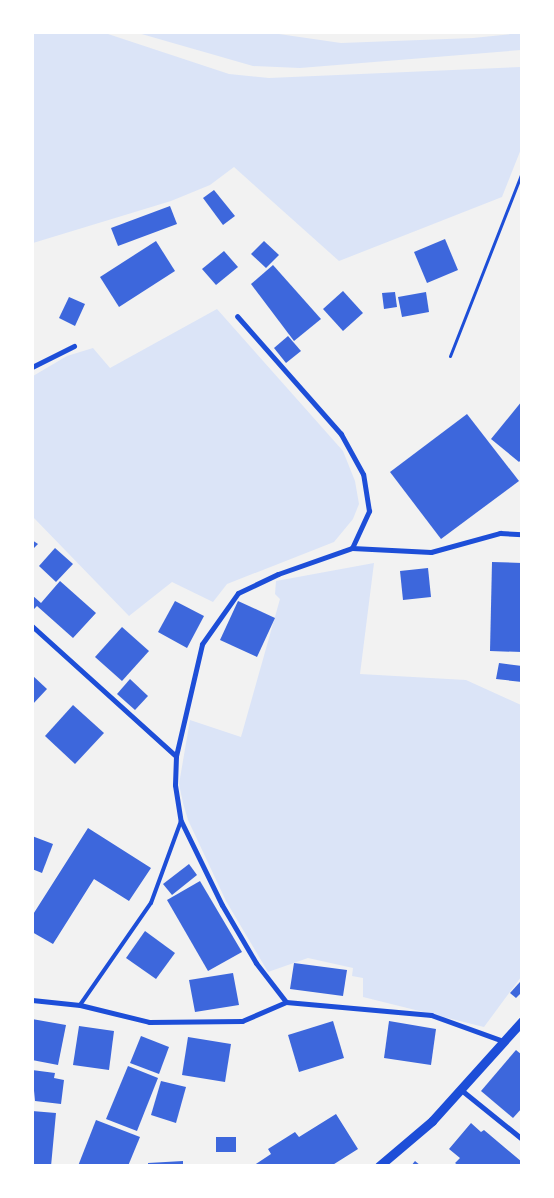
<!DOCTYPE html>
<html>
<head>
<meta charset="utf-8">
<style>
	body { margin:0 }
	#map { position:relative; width:554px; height:1198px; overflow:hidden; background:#f2f2f2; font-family:Manrope,sans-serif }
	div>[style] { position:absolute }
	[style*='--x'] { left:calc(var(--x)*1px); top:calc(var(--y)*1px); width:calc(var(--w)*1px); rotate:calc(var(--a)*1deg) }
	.green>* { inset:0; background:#dbe4f7 }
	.building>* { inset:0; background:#3d67dc }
	.path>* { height:3px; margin:-1.5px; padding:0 1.5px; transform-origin:1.5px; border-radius:1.5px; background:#1d4ed8 }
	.service>* { height:4px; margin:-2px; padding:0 2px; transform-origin:2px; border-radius:2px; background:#1d4ed8 }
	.minor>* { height:5px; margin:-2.5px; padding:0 2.5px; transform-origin:2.5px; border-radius:2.5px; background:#1d4ed8 }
	.tertiary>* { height:9px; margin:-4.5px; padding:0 4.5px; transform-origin:4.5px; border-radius:4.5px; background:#1d4ed8 }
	span { translate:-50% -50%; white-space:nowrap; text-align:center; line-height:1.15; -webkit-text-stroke:4px #fff; paint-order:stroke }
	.frame { position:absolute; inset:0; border:34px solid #fff; pointer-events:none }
</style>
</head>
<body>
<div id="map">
	<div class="green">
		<i style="clip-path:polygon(33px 32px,105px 33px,229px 74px,269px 78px,521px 67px,521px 149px,502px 197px,339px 261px,234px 167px,210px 185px,171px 201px,33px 243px)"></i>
		<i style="clip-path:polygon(272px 33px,341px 43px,473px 38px,521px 33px,521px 50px,300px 68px,253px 66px,138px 33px)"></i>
		<i style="clip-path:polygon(217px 309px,343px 451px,355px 481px,359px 504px,353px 519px,334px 542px,227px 584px,213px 602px,172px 582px,129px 616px,33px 517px,33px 376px,67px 356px,93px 348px,110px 368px)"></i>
		<i style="clip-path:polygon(374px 563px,360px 674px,466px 680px,521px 705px,521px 977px,484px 1027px,363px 997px,363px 978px,352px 976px,353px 968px,308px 958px,268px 972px,226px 901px,188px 820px,183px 803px,179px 784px,190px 720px,241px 737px,280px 599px,275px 594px,276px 581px)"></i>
	</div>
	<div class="building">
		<i style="clip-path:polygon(214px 190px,235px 216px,223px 225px,203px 198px)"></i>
		<i style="clip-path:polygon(170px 206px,177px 224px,118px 246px,111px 228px)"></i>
		<i style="clip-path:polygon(445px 239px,458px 270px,427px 283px,414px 252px)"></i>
		<i style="clip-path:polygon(156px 241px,175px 271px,119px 307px,100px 277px)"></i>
		<i style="clip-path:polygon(264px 241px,279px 255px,266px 268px,251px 254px)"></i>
		<i style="clip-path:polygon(224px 251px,238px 267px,216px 285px,202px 269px)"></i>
		<i style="clip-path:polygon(273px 265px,321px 319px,294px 341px,251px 284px)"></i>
		<i style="clip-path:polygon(343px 291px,363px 313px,343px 331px,323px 309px)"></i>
		<i style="clip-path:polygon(395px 292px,397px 307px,384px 309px,382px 293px)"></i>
		<i style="clip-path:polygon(426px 292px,429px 312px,402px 317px,398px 297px)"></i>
		<i style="clip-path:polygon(69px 297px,85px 304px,75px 326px,59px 318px)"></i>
		<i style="clip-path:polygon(288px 336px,301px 351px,286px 363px,274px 348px)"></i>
		<i style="clip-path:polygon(522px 401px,522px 459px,519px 462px,491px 439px)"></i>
		<i style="clip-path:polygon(467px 414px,519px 481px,441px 539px,390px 472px)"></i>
		<i style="clip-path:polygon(32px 540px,38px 544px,32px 550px)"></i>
		<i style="clip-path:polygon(55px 548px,73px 564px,56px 582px,39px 566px)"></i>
		<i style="clip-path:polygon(492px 562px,522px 563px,522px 652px,490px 651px)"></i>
		<i style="clip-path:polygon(428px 568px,431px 597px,403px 600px,400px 571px)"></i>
		<i style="clip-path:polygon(60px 581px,96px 613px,73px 638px,37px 606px,32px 611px,32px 595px,41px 603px)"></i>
		<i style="clip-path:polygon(175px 601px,204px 616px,187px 648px,158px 632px)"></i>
		<i style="clip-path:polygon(238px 601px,275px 618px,257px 657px,220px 640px)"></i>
		<i style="clip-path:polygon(122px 627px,149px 651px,122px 681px,95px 657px)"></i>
		<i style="clip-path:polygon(499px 663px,522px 666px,522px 682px,496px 679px)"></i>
		<i style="clip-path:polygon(32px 675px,47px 689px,32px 705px)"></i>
		<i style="clip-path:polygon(130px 679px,148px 696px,135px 710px,117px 694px)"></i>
		<i style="clip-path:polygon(73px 705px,104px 733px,75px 764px,45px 736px)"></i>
		<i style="clip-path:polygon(88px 828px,151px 868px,129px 901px,94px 879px,53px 944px,32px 932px,32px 916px)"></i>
		<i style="clip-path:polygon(32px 836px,53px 844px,42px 873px,32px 869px)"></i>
		<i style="clip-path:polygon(189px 864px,197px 875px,172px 895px,163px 884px)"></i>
		<i style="clip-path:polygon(200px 881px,242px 952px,208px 971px,167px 900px)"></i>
		<i style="clip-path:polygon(145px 931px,175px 953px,156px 979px,126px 958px)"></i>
		<i style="clip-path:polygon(294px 963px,347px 970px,343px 996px,290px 989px)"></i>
		<i style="clip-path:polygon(233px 973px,239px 1005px,195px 1012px,189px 980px)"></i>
		<i style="clip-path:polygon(520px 982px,522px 992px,516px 998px,510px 993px)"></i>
		<i style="clip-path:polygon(32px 1019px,66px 1025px,58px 1065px,32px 1060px)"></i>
		<i style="clip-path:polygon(333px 1021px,344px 1058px,299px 1072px,288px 1035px)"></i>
		<i style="clip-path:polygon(389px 1021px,436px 1029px,431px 1065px,384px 1058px)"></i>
		<i style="clip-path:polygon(79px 1026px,114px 1031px,109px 1070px,73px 1065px)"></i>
		<i style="clip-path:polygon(141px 1036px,169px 1047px,159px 1074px,130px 1063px)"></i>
		<i style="clip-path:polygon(188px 1037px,231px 1044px,225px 1082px,182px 1075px)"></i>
		<i style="clip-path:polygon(516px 1050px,522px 1055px,522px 1108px,513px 1118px,481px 1091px)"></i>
		<i style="clip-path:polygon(128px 1066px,158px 1078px,137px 1131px,106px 1119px)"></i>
		<i style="clip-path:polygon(32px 1070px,55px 1073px,54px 1078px,64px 1080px,61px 1104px,35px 1101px)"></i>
		<i style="clip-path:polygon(161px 1081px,186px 1087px,176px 1123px,151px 1115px)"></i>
		<i style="clip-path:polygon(32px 1111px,56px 1113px,51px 1166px,32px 1166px)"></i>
		<i style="clip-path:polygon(336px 1114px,358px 1149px,331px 1166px,253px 1166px,271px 1154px,268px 1149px,295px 1132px,299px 1137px)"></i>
		<i style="clip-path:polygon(96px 1120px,140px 1137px,128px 1166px,78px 1166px)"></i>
		<i style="clip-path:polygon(471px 1123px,481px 1132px,484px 1130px,522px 1162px,522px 1166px,459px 1166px,455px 1163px,460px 1158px,449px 1149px)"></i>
		<i style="clip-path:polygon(216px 1137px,236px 1137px,236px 1152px,216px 1152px)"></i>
		<i style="clip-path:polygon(183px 1161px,183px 1166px,148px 1166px,148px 1163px)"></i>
		<i style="clip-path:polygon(415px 1161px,421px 1166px,411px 1166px)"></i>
	</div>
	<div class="path">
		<i style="--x:450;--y:356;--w:198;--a:-68.6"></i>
	</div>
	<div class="service">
		<i style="--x:80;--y:1005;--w:124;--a:-55.2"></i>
		<i style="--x:151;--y:903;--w:87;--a:-69.9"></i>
	</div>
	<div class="minor">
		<i style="--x:32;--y:367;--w:47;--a:-26.6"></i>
		<i style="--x:352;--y:548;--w:79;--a:2.9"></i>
		<i style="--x:431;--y:552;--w:72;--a:-15.4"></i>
		<i style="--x:500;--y:533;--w:22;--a:3"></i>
		<i style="--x:32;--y:626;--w:194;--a:42.1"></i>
		<i style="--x:176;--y:756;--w:29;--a:92"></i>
		<i style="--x:175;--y:785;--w:36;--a:81"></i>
		<i style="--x:181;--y:821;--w:93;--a:64"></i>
		<i style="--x:222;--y:905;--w:67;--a:59.6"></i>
		<i style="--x:256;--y:963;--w:49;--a:52.4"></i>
		<i style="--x:176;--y:756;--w:115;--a:-76.9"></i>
		<i style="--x:202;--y:644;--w:62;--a:-54.8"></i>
		<i style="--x:238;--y:593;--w:44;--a:-25.4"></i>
		<i style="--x:278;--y:574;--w:78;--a:-19.4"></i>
		<i style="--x:352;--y:548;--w:41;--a:-65.3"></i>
		<i style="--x:369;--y:511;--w:37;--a:-99"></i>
		<i style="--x:363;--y:474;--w:46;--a:-118.8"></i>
		<i style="--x:341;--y:434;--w:157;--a:-131.4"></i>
		<i style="--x:32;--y:1000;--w:48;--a:5.9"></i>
		<i style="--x:80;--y:1005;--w:71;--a:13.8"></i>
		<i style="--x:149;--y:1022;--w:93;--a:-0.6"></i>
		<i style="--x:242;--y:1021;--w:48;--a:-23.4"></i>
		<i style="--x:286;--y:1002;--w:146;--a:5.1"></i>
		<i style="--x:431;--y:1015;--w:77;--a:19.9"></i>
		<i style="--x:460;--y:1089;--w:80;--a:38.9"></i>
	</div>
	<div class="tertiary">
		<i style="--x:379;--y:1166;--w:70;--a:-40.3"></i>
		<i style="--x:432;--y:1121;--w:135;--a:-48"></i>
	</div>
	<div class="frame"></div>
</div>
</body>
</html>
